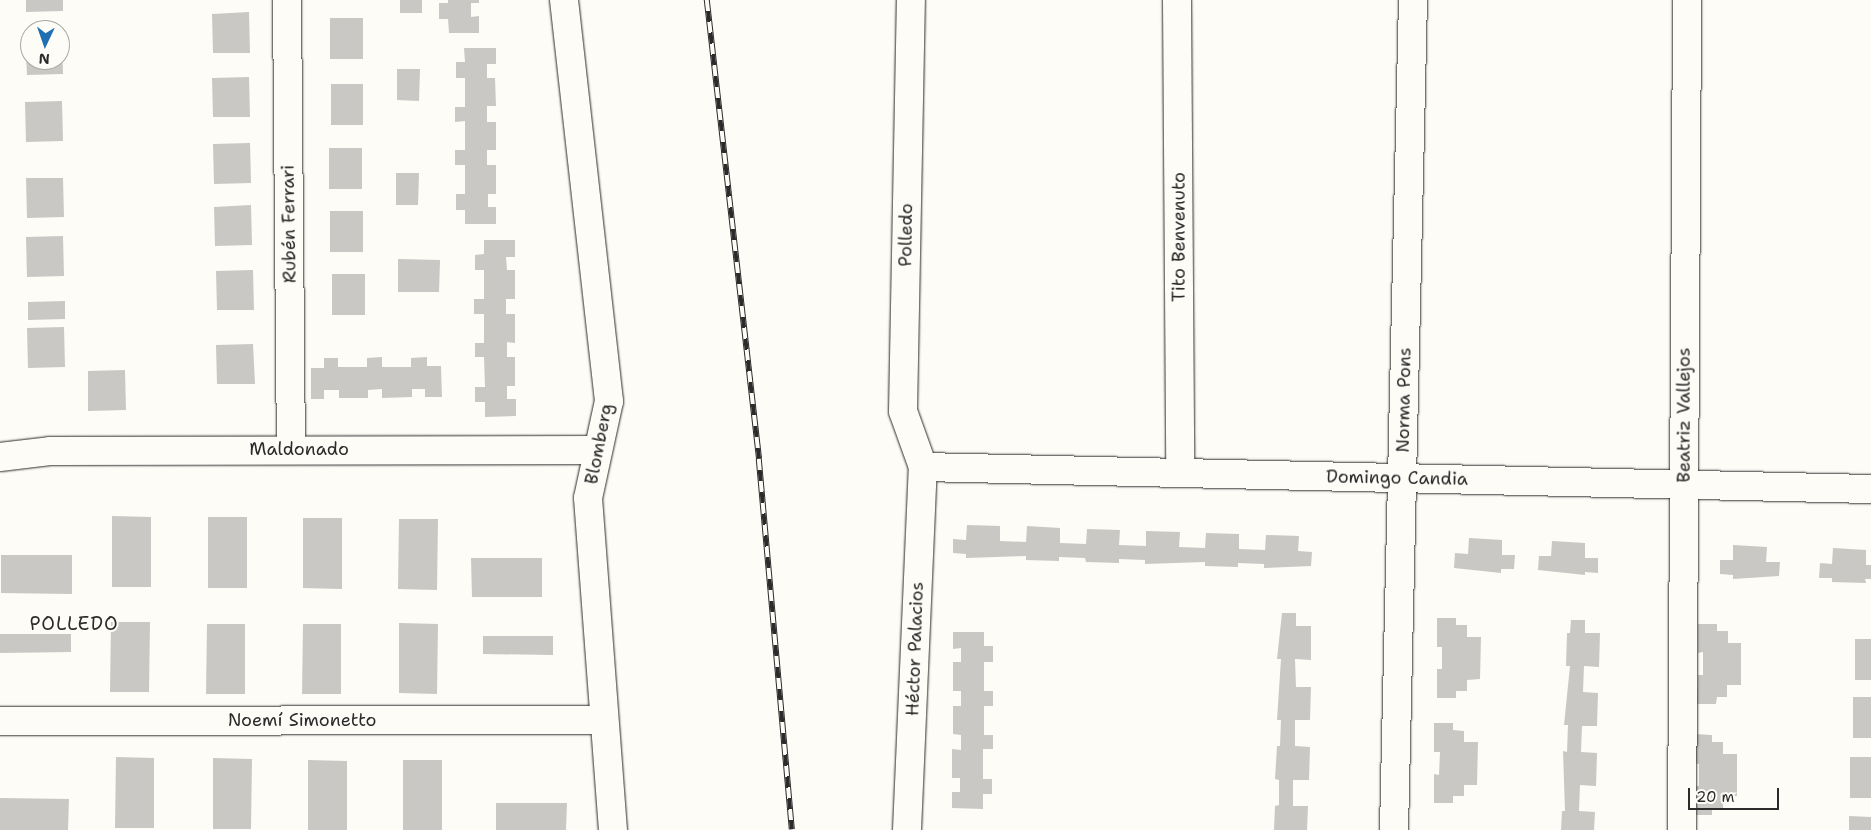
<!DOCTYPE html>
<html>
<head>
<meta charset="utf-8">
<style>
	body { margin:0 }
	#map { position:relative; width:1871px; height:830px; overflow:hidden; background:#fdfcf7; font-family:"Shantell Sans",sans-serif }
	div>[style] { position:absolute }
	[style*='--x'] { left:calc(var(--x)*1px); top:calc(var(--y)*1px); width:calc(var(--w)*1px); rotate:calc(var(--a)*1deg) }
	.building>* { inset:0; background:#c9c8c4 }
	.roads { filter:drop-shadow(0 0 1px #2b2b2b) drop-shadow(0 0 1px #2b2b2b) }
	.minor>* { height:28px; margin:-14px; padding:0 14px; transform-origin:14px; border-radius:14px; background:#fdfcf7 }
	.rail>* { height:5.5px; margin-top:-2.75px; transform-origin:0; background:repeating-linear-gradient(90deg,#fdfcf7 0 11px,#2b2b2b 0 22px); box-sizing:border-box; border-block:1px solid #2b2b2b }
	span { translate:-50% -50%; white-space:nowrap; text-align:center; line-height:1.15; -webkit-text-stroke:4px #fdfcf7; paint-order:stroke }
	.street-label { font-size:18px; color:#2b2b2b }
	.neighbourhood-label { font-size:19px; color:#2b2b2b; letter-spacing:1px }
	.north { position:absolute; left:20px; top:20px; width:50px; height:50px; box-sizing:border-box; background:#fdfcf7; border:1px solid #a9a8a5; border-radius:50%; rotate:183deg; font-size:14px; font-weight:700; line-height:20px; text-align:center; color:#2b2b2b }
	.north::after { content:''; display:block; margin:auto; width:18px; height:22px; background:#1f6fb2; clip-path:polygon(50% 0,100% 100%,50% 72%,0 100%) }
	.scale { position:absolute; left:1688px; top:788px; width:91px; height:22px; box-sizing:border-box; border:2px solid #2b2b2b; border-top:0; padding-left:6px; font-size:15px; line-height:18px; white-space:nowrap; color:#2b2b2b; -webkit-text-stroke:4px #fdfcf7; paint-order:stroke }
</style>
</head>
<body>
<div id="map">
	<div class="building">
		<i style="clip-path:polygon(26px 0,63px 0,63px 11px,26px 12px)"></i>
		<i style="clip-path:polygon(400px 0,422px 0,422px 13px,400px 13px)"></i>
		<i style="clip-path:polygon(448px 0,479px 0,479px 3px,471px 3px,471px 17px,479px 16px,479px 33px,449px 33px,448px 19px,439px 19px,439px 3px,448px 3px)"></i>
		<i style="clip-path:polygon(249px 12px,250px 53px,213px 53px,212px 14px)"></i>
		<i style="clip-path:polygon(330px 18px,363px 18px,363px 59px,330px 59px)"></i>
		<i style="clip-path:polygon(25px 35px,30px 35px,30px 60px,60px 60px,62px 35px,63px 74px,27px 75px)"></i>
		<i style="clip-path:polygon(464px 48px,496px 48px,496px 64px,487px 64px,487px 78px,495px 78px,496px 106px,487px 106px,487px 122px,496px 122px,496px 150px,487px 150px,487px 165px,496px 165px,496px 194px,488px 194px,488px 207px,496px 207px,496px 224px,465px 224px,465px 210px,456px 210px,456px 194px,465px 194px,465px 165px,455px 165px,455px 150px,465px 150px,465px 121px,455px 122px,455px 107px,465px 107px,465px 78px,456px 78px,456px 62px,465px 62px)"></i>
		<i style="clip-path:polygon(397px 69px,420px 69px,419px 101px,397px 100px)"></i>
		<i style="clip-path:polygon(249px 77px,250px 117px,213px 117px,212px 78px)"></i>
		<i style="clip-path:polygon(331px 84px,363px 84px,363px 125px,331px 125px)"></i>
		<i style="clip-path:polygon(62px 101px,63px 141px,26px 142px,25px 102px)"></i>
		<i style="clip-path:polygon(250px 143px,251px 183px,214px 184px,213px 144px)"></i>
		<i style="clip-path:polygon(329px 148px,362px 148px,362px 189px,329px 189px)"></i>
		<i style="clip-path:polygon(396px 173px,419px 173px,418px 205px,396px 205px)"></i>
		<i style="clip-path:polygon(26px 178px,63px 178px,64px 217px,27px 218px)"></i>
		<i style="clip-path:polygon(251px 205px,252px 245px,215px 246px,214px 207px)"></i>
		<i style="clip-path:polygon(330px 211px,363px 211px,363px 252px,330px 252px)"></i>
		<i style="clip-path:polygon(63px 236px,64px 276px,27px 277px,26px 237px)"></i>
		<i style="clip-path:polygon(484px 240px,515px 240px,515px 257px,506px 257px,507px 270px,515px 270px,515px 299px,506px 299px,506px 314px,515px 314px,515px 343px,507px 342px,507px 357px,515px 357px,515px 386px,507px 386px,507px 399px,516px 399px,516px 416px,485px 417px,485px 402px,475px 402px,475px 387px,485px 387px,484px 357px,475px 357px,475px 343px,484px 343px,484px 314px,474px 314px,474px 299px,484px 299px,484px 270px,475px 270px,475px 255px,484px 254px)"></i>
		<i style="clip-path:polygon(398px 259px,440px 260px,439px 292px,398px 292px)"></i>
		<i style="clip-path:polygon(253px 270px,254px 310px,217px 310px,216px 271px)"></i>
		<i style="clip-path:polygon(332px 274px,365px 274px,365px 315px,332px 315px)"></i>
		<i style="clip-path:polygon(65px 301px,65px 319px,28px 320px,28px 302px)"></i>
		<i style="clip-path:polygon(64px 327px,65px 367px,28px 368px,27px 328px)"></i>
		<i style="clip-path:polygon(253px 344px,255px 384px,217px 384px,216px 345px)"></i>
		<i style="clip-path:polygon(382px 357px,382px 367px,411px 367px,411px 358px,427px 357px,427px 366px,441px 366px,442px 397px,425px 397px,425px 389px,412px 389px,412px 397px,382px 398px,382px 389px,368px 390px,368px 398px,339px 398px,339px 390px,324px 390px,324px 399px,311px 399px,311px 368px,324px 368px,324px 358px,338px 358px,338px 367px,367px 367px,367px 358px)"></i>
		<i style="clip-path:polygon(125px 370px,126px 410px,88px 411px,88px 371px)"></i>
		<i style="clip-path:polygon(112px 516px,151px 517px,151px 587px,112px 587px)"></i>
		<i style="clip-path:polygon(208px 517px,247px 517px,247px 588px,208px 588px)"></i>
		<i style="clip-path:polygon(303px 518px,342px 518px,342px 589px,303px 588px)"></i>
		<i style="clip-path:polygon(399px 519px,438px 519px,437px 590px,398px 589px)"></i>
		<i style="clip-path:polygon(967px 525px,1000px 526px,1000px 541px,1026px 542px,1027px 526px,1060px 528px,1060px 543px,1086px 544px,1087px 529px,1120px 530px,1119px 545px,1146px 546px,1146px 531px,1180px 532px,1179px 547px,1205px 548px,1206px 533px,1239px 534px,1239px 549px,1265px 550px,1266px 535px,1299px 536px,1298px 551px,1312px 552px,1311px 566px,1264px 568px,1264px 564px,1238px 563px,1238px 567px,1205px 566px,1205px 562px,1145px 564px,1145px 560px,1119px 559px,1119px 563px,1086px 562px,1085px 558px,1059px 557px,1059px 561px,1026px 560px,1026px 556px,966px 558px,966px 554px,953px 553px,953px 539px,966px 540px)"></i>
		<i style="clip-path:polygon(1469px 538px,1502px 540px,1502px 555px,1515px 555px,1514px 569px,1501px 569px,1501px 573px,1454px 568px,1455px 553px,1468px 554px)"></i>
		<i style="clip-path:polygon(1552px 541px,1585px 543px,1585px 558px,1598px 558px,1598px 573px,1585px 572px,1585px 575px,1538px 570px,1539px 556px,1551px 556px)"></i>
		<i style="clip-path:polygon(1733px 545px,1767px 547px,1766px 562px,1780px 562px,1779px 576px,1733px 579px,1733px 575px,1720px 574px,1720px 560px,1733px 560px)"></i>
		<i style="clip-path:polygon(1833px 548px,1866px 550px,1866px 565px,1871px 565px,1871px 579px,1865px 579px,1866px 583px,1832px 582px,1832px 578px,1819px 578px,1820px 563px,1832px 564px)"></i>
		<i style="clip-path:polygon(1px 555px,72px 555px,72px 594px,1px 593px)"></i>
		<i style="clip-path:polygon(471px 558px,542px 558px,542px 597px,472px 597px)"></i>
		<i style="clip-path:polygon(1282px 613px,1296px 613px,1296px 626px,1311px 626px,1311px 660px,1295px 659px,1296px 687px,1311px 687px,1310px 720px,1295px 720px,1295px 746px,1310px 747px,1309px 780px,1293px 780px,1293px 806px,1308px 806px,1307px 830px,1274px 830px,1275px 806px,1279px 805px,1279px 780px,1275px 779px,1277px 746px,1280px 746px,1281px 720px,1277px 720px,1281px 659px,1277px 659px)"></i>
		<i style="clip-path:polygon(1437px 618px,1456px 618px,1456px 625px,1467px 625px,1467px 637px,1481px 637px,1480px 679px,1467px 680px,1467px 691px,1456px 691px,1456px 698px,1437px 698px,1437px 669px,1442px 669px,1442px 647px,1437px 647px)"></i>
		<i style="clip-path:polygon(1571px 620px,1585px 620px,1585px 633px,1600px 633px,1599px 667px,1584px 666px,1583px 692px,1598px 693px,1597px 726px,1582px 726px,1581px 752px,1597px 753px,1596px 786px,1580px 785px,1579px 811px,1595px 812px,1594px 830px,1561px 830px,1562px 811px,1565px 811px,1563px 751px,1567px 752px,1568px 725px,1564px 725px,1570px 666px,1566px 666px,1567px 633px,1570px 633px)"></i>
		<i style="clip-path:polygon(111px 622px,150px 622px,149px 692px,110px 692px)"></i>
		<i style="clip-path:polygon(399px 623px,438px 624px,437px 694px,399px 693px)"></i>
		<i style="clip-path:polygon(207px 624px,245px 624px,245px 694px,206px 694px)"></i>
		<i style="clip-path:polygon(303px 624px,341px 624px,341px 694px,302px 694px)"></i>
		<i style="clip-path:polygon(1698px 624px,1717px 624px,1717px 631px,1728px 631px,1728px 643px,1741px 643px,1741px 685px,1727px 685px,1727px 697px,1717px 697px,1716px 704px,1697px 704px,1698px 675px,1703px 675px,1703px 652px,1698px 653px)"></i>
		<i style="clip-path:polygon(953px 632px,984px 632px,984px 646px,993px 646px,993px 662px,984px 662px,984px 691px,993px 691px,993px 706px,984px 706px,984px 735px,993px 735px,993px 749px,983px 749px,983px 779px,992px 779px,992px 794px,983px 794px,983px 809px,952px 808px,952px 792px,960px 792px,960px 778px,952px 778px,952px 749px,961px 750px,961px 735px,953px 734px,953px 706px,961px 706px,961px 691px,953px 691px,953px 662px,961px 662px,961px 648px,953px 649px)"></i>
		<i style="clip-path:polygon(0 634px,71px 634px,71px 652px,0 653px)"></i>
		<i style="clip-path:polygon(483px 636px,553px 636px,553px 655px,483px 654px)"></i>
		<i style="clip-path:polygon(1855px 639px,1871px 639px,1871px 680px,1855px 680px)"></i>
		<i style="clip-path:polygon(1853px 697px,1871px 697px,1871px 738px,1853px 738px)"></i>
		<i style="clip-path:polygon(1434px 723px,1453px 723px,1453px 730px,1464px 731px,1464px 742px,1478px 742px,1477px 785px,1464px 785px,1464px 796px,1453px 796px,1453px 803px,1434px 803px,1434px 774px,1439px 775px,1440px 752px,1434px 752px)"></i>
		<i style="clip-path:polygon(1694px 734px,1712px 735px,1712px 742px,1723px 742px,1723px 754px,1737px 754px,1737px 796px,1723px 796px,1723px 808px,1712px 808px,1712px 815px,1693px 815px,1693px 786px,1699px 786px,1699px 764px,1693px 763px)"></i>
		<i style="clip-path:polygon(116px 757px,154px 758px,154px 828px,115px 828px)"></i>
		<i style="clip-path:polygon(1850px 757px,1871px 757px,1871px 798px,1850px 798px)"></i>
		<i style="clip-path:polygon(213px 758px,252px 759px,251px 829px,213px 829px)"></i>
		<i style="clip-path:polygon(308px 760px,347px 761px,347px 830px,308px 830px)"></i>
		<i style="clip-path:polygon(403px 760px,442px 760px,442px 830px,403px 830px)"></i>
		<i style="clip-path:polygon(0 798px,69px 799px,68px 830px,0 830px)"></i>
		<i style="clip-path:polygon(496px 803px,567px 803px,566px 830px,496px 830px)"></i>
		<i style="clip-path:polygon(1849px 816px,1871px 817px,1871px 830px,1849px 830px)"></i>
	</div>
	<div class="roads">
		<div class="minor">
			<i style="--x:287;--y:0;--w:449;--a:89.5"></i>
			<i style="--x:564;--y:0;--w:404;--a:83.6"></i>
			<i style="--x:609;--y:401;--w:99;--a:102.2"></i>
			<i style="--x:588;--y:498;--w:333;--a:85.7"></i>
			<i style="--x:1177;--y:0;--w:473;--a:89.6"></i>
			<i style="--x:0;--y:457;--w:50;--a:-6.8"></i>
			<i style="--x:50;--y:451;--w:548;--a:-0.1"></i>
			<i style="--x:923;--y:467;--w:948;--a:1.33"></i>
			<i style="--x:0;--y:721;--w:603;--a:-0.1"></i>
			<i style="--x:907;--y:830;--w:363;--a:-87.5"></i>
			<i style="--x:923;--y:467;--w:59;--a:-109.7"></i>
			<i style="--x:903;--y:411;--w:411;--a:-88.9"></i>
			<i style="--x:1394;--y:830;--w:830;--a:-88.69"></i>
			<i style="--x:1682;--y:830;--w:830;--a:-89.65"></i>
		</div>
	</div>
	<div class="rail">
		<i style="--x:707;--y:0;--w:462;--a:83.5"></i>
		<i style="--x:759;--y:459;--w:372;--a:84.9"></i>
	</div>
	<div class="street-label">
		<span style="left:289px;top:224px;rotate:-91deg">Rubén Ferrari</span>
		<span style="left:906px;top:235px;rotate:-89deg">Polledo</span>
		<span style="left:1179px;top:237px;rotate:-90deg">Tito Benvenuto</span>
		<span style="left:1404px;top:400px;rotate:-89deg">Norma Pons</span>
		<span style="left:1684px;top:415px;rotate:-90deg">Beatriz Vallejos</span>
		<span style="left:599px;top:444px;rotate:-79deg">Blomberg</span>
		<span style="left:299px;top:449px">Maldonado</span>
		<span style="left:1397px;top:478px;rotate:1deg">Domingo Candia</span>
		<span style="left:915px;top:649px;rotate:-88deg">Héctor Palacios</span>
		<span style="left:302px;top:720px">Noemí Simonetto</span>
	</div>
	<div class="neighbourhood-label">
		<span style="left:74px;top:624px">POLLEDO</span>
	</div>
	<div class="north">N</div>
	<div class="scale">20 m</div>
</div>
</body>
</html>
